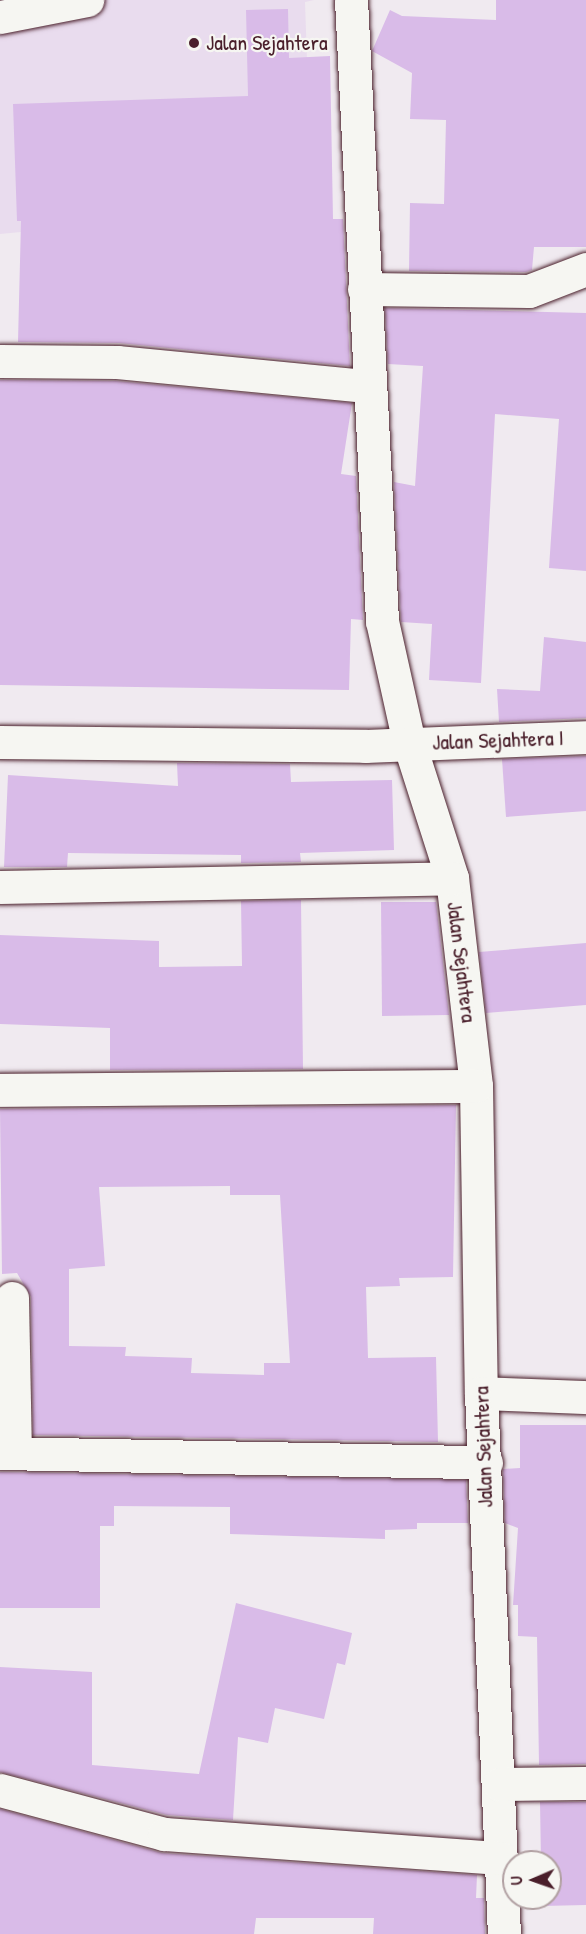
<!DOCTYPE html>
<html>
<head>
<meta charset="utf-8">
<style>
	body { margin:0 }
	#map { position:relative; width:586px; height:1934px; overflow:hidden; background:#f0eaf0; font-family:"Patrick Hand",sans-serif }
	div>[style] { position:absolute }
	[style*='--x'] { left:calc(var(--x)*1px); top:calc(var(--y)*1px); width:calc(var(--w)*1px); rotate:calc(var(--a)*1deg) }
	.built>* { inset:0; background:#e9dcee }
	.building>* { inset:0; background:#d9bbe8 }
	.roads { filter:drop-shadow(0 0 2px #4a1f2b) drop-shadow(0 0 2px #4a1f2b) }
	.minor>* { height:33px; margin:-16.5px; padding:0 16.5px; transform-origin:16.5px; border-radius:16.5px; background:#f6f6f2 }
	.primary>* { height:33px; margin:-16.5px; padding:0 16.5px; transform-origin:16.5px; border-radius:16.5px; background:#f6f6f2 }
	.dots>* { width:16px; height:16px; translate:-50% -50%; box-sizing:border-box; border:3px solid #f6f6f2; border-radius:50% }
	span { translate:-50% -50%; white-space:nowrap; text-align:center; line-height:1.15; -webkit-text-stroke:4.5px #f6f6f2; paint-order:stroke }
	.poi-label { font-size:22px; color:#4a1f2b }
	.left { translate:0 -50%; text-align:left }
	.street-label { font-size:22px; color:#4a1f2b }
	.north { position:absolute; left:502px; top:1850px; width:60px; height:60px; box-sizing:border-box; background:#f6f6f2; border:2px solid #b1a0a2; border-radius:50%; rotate:268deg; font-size:16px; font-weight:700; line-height:24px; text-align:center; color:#4a1f2b }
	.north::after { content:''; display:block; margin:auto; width:21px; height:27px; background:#4a1f2b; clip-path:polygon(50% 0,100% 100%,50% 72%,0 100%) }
</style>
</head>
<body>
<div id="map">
	<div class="built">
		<i style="clip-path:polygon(0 0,314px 0,305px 2px,312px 204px,0 234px)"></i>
	</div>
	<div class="building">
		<i style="clip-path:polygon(496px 0,586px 0,586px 247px,534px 247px,532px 270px,526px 272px,409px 271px,410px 203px,444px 204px,446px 120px,410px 119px,412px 73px,372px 51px,390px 10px,402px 16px,496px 20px)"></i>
		<i style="clip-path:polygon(288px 9px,289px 58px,330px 56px,333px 219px,343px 219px,350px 366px,119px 343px,18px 342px,21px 221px,17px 221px,13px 104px,248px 96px,246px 10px)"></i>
		<i style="clip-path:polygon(385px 308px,586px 313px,586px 571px,549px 568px,559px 419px,495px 414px,481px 683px,429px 680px,432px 624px,401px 622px,394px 482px,415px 486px,423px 366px,388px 364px)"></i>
		<i style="clip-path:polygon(0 380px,116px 381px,352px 403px,341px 474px,356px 476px,363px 620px,351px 619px,349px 690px,0 685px)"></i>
		<i style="clip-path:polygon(544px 637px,586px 642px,586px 718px,499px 722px,497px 689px,540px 691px)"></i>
		<i style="clip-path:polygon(586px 756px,586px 811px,506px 817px,502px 759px)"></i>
		<i style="clip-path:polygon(177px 763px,290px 764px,291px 782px,392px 780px,394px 850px,300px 853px,301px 862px,241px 863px,241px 855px,68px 853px,67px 867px,4px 867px,8px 775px,178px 786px)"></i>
		<i style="clip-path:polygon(301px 900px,303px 1069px,110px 1070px,110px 1028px,0 1024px,0 935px,159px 941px,159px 967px,242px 966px,241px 901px)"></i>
		<i style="clip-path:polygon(381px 902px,436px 902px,449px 1015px,382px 1016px)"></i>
		<i style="clip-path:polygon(586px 943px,586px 1005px,486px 1013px,479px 952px)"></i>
		<i style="clip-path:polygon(evenodd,456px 1105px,453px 1277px,399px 1278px,400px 1286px,366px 1287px,368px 1358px,436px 1357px,438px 1442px,33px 1435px,31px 1297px,17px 1273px,2px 1274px,0 1109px,456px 1105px,230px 1186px,230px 1195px,280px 1195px,290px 1363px,264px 1363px,264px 1375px,191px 1373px,192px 1358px,125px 1356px,126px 1347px,69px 1346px,69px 1269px,105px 1266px,99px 1187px,230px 1186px)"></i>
		<i style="clip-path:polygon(520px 1425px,586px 1425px,586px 1764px,539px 1765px,537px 1637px,518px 1636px,518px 1605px,513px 1605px,518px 1528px,505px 1523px,503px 1469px,520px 1468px)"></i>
		<i style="clip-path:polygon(0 1472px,466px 1480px,468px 1523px,417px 1523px,417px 1529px,385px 1530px,385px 1539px,230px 1534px,230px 1507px,114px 1506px,114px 1526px,100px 1526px,100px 1608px,0 1608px)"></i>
		<i style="clip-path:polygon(236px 1603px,352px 1633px,345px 1665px,337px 1663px,324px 1719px,275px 1708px,268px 1743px,238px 1737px,233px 1820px,167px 1815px,0 1772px,0 1667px,92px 1672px,92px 1765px,199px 1774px)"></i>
		<i style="clip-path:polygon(540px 1802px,586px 1802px,586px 1905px,542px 1906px,542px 1898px,550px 1898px,550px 1862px,541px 1862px)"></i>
		<i style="clip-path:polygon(0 1809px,162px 1853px,477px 1875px,476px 1898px,484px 1898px,485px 1934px,373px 1934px,374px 1918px,256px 1918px,254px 1934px,0 1934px)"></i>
	</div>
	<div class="roads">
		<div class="minor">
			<i style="--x:351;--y:0;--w:622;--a:87.14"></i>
			<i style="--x:382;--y:621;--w:125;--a:77.5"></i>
			<i style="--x:409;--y:743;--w:142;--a:72.3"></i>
			<i style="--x:452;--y:878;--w:209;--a:83.4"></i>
			<i style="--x:476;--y:1086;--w:307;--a:89.1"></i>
			<i style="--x:481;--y:1393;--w:541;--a:87.57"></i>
			<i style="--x:364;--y:289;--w:165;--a:0.7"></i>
			<i style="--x:529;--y:291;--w:61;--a:-21.1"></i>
			<i style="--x:0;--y:361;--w:117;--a:0.5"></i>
			<i style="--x:117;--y:362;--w:251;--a:5.5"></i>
			<i style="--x:0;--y:742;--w:365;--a:0.6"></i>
			<i style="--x:365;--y:746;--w:221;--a:-2.3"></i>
			<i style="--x:0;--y:887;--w:452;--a:-1.1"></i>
			<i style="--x:0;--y:1090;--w:476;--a:-0.5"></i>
			<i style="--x:12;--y:1298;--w:154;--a:88.9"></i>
			<i style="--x:481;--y:1393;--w:105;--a:2.2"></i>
			<i style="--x:0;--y:1453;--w:486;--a:1.1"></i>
			<i style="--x:499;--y:1784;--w:87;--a:-0.7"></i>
			<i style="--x:0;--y:1790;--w:170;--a:15"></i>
			<i style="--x:164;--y:1834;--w:338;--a:4.1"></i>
		</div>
		<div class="primary">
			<i style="--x:0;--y:17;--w:89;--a:-11.1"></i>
		</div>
	</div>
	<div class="dots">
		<i style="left:194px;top:43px;background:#4a1f2b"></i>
	</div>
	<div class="poi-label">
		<span class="left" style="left:206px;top:43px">Jalan Sejahtera</span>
	</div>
	<div class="street-label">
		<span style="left:498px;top:740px;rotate:-2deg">Jalan Sejahtera I</span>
		<span style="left:462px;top:962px;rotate:83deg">Jalan Sejahtera</span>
		<span style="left:483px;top:1447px;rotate:-92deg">Jalan Sejahtera</span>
	</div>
	<div class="north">U</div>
</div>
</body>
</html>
